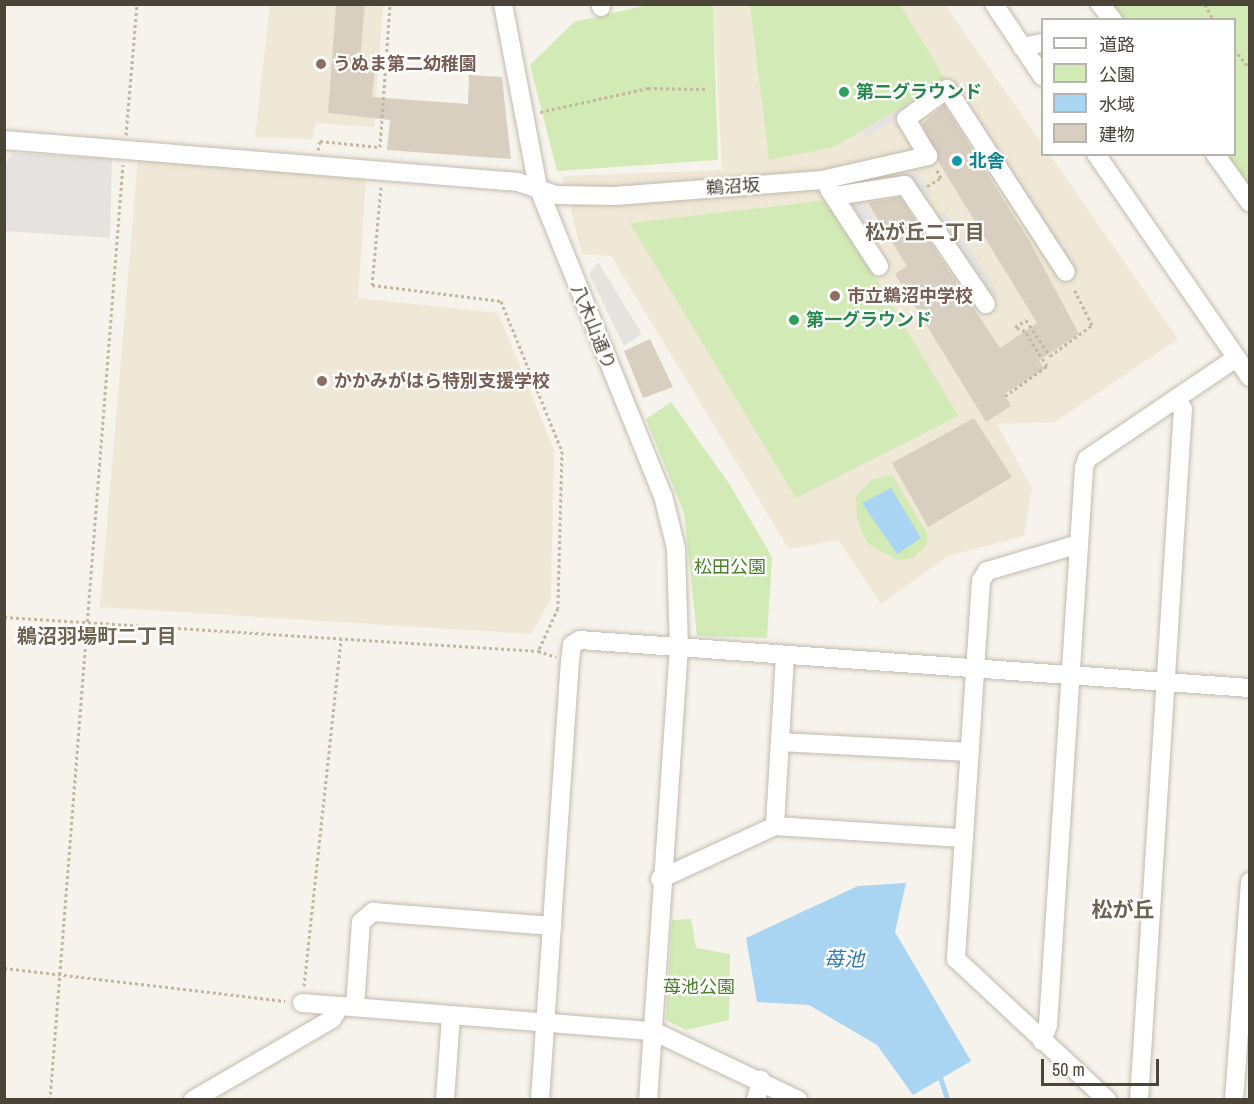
<!DOCTYPE html>
<html>
<head>
<meta charset="utf-8">
<style>
	body { margin:0 }
	#map { position:relative; width:1254px; height:1104px; overflow:hidden; background:#f6f3ec; font-family:"Archivo Narrow","Noto Sans JP",sans-serif }
	div>[style] { position:absolute }
	[style*='--x'] { left:calc(var(--x)*1px); top:calc(var(--y)*1px); width:calc(var(--w)*1px); rotate:calc(var(--a)*1deg) }
	.education>* { inset:0; background:#efe8d6 }
	.green>* { inset:0; background:#d2eab5 }
	.parking>* { inset:0; background:#e5e3e0 }
	.water>* { inset:0; background:#a9d4f2 }
	.stream>* { height:4.5px; margin:-2.25px; padding:0 2.25px; transform-origin:2.25px; border-radius:2.25px; background:#a9d4f2 }
	.building>* { inset:0; background:#d8cfc1 }
	.path>* { height:3px; margin-top:-1.5px; transform-origin:0; background:repeating-linear-gradient(90deg,#c4b79f 0 3px,transparent 0 6px) }
	.roads { filter:drop-shadow(0 0 2px #c2bbae) drop-shadow(0 0 2px #c2bbae) }
	.minor>* { height:18px; margin:-9px; padding:0 9px; transform-origin:9px; border-radius:9px; background:#fff }
	.dots>* { width:16px; height:16px; translate:-50% -50%; box-sizing:border-box; border:3px solid #fff; border-radius:50% }
	span { translate:-50% -50%; white-space:nowrap; text-align:center; line-height:1.15; -webkit-text-stroke:4.5px #fff; paint-order:stroke }
	.education-label { font-size:18px; color:#785e54; font-weight:700 }
	.left { translate:0 -50%; text-align:left }
	.leisure-label { font-size:18px; color:#27864d; font-weight:700 }
	.culture-label { font-size:18px; color:#0d838f; font-weight:700 }
	.street-label { font-size:18px; color:#4b4439 }
	.park-label { font-size:18px; color:#4a7f2a }
	.neighbourhood-label { font-size:20px; color:#6e6250; font-weight:700 }
	.water-label { font-size:20px; color:#2e7ab2; font-style:italic }
	.quarter-label { font-size:21px; color:#6e6250; font-weight:700 }
	.frame { position:absolute; inset:0; border:6px solid #4b4439; pointer-events:none }
	.legend { position:absolute; left:1041px; top:18px; width:195px; height:138px; box-sizing:border-box; background:#fff; border:2px solid #b7b4b0; margin:0; padding:8px 10px; list-style:none; font-size:18px; color:#4b4439 }
	.legend li { display:flex; align-items:center; gap:12px; height:30px }
	.legend b { width:30px; border:2px solid #b7b4b0 }
	.scale { position:absolute; left:1041px; top:1059px; width:118px; height:27px; box-sizing:border-box; border:3px solid #4b4439; border-top:0; padding-left:8px; font-size:18px; line-height:21px; white-space:nowrap; color:#4b4439; -webkit-text-stroke:4px #fff; paint-order:stroke }
</style>
</head>
<body>
<div id="map">
	<div class="education">
		<i style="clip-path:polygon(270px 5px,383px 5px,374px 127px,316px 123px,312px 139px,255px 137px)"></i>
		<i style="clip-path:polygon(713px 5px,945px 5px,1042px 144px,1042px 154px,1050px 155px,1178px 339px,1055px 422px,997px 424px,1032px 489px,1024px 536px,948px 556px,881px 604px,838px 540px,789px 549px,611px 256px,582px 254px,562px 176px,722px 170px)"></i>
		<i style="clip-path:polygon(138px 158px,366px 180px,358px 298px,498px 313px,554px 450px,551px 599px,531px 634px,100px 607px)"></i>
	</div>
	<div class="green">
		<i style="clip-path:polygon(647px 5px,713px 5px,718px 160px,557px 171px,530px 65px,574px 22px)"></i>
		<i style="clip-path:polygon(750px 5px,900px 5px,946px 81px,834px 147px,769px 160px)"></i>
		<i style="clip-path:polygon(1109px 5px,1249px 5px,1249px 191px,1222px 155px,1234px 154px,1234px 20px,1120px 19px)"></i>
		<i style="clip-path:polygon(829px 200px,958px 416px,796px 498px,630px 223px)"></i>
		<i style="clip-path:polygon(671px 402px,730px 485px,772px 557px,767px 638px,697px 636px,684px 513px,646px 419px)"></i>
		<i style="clip-path:polygon(892px 475px,927px 533px,927px 544px,914px 558px,897px 560px,867px 543px,857px 520px,856px 496px,873px 479px)"></i>
		<i style="clip-path:polygon(691px 919px,696px 948px,730px 954px,729px 1020px,686px 1030px,666px 1020px,672px 920px)"></i>
	</div>
	<div class="parking">
		<i style="clip-path:polygon(907px 104px,912px 111px,866px 137px,862px 130px)"></i>
		<i style="clip-path:polygon(971px 107px,1079px 270px,1074px 274px,963px 110px)"></i>
		<i style="clip-path:polygon(13px 153px,112px 159px,110px 238px,5px 231px,5px 164px)"></i>
		<i style="clip-path:polygon(918px 173px,932px 193px,923px 198px,913px 184px,838px 187px,839px 181px)"></i>
		<i style="clip-path:polygon(863px 200px,876px 224px,866px 232px,851px 208px)"></i>
		<i style="clip-path:polygon(945px 212px,1000px 295px,988px 302px,934px 218px)"></i>
		<i style="clip-path:polygon(598px 262px,642px 334px,624px 346px,589px 274px)"></i>
	</div>
	<div class="water">
		<i style="clip-path:polygon(891px 488px,921px 538px,897px 554px,862px 503px)"></i>
		<i style="clip-path:polygon(906px 883px,895px 932px,971px 1061px,913px 1095px,877px 1045px,809px 1005px,757px 1002px,746px 938px,858px 886px)"></i>
	</div>
	<div class="stream">
		<i style="--x:941;--y:1079;--w:22;--a:72"></i>
	</div>
	<div class="building">
		<i style="clip-path:polygon(336px 4px,365px 4px,360px 59px,376px 60px,372px 97px,468px 104px,469px 75px,502px 77px,511px 159px,387px 150px,390px 120px,328px 113px)"></i>
		<i style="clip-path:polygon(944px 105px,1030px 242px,1079px 334px,1039px 360px,1044px 369px,1004px 394px,1011px 406px,986px 422px,895px 274px,907px 266px,868px 203px,900px 197px,1000px 348px,1037px 323px,938px 161px,922px 124px)"></i>
		<i style="clip-path:polygon(650px 339px,673px 387px,643px 398px,624px 351px)"></i>
		<i style="clip-path:polygon(974px 418px,1012px 477px,928px 527px,892px 463px)"></i>
	</div>
	<div class="path">
		<i style="--x:1205;--y:4;--w:16;--a:63"></i>
		<i style="--x:1234;--y:49;--w:26;--a:51"></i>
		<i style="--x:540;--y:112;--w:111;--a:-12.5"></i>
		<i style="--x:648;--y:88;--w:57;--a:1"></i>
		<i style="--x:126;--y:135;--w:131;--a:-85.2"></i>
		<i style="--x:318;--y:150;--w:9;--a:-77"></i>
		<i style="--x:320;--y:141;--w:60;--a:5.7"></i>
		<i style="--x:380;--y:147;--w:143;--a:-86"></i>
		<i style="--x:927;--y:186;--w:16;--a:-30"></i>
		<i style="--x:941;--y:178;--w:11;--a:-117"></i>
		<i style="--x:381;--y:187;--w:98;--a:95.2"></i>
		<i style="--x:372;--y:285;--w:130;--a:7.1"></i>
		<i style="--x:501;--y:301;--w:162;--a:67.9"></i>
		<i style="--x:562;--y:451;--w:157;--a:91.5"></i>
		<i style="--x:558;--y:608;--w:47;--a:114.9"></i>
		<i style="--x:1015;--y:327;--w:13;--a:-32"></i>
		<i style="--x:1026;--y:320;--w:43;--a:56.3"></i>
		<i style="--x:1050;--y:356;--w:52;--a:-36.4"></i>
		<i style="--x:1092;--y:325;--w:42;--a:-116.6"></i>
		<i style="--x:1005;--y:396;--w:52;--a:-35.5"></i>
		<i style="--x:1047;--y:366;--w:41;--a:-122.2"></i>
		<i style="--x:1025;--y:331;--w:11;--a:-158"></i>
		<i style="--x:4;--y:617;--w:535;--a:3.64"></i>
		<i style="--x:538;--y:651;--w:19;--a:18"></i>
		<i style="--x:4;--y:968;--w:283;--a:6.7"></i>
		<i style="--x:304;--y:986;--w:349;--a:-83.9"></i>
		<i style="--x:50;--y:1100;--w:938;--a:-85.54"></i>
	</div>
	<div class="roads">
		<div class="minor">
			<i style="--x:503;--y:4;--w:186;--a:79.2"></i>
			<i style="--x:538;--y:187;--w:333;--a:68"></i>
			<i style="--x:663;--y:496;--w:54;--a:76"></i>
			<i style="--x:676;--y:548;--w:99;--a:88.3"></i>
			<i style="--x:679;--y:647;--w:454;--a:93.9"></i>
			<i style="--x:601;--y:4;--w:3;--a:90"></i>
			<i style="--x:994;--y:4;--w:87;--a:56.3"></i>
			<i style="--x:1100;--y:4;--w:21;--a:51"></i>
			<i style="--x:1022;--y:47;--w:20;--a:-11"></i>
			<i style="--x:4;--y:140;--w:516;--a:4.67"></i>
			<i style="--x:518;--y:182;--w:40;--a:18.9"></i>
			<i style="--x:556;--y:195;--w:59;--a:1"></i>
			<i style="--x:615;--y:196;--w:208;--a:-4.4"></i>
			<i style="--x:822;--y:180;--w:109;--a:-12.8"></i>
			<i style="--x:928;--y:156;--w:43;--a:-120.7"></i>
			<i style="--x:906;--y:119;--w:51;--a:-36.2"></i>
			<i style="--x:947;--y:89;--w:218;--a:57"></i>
			<i style="--x:1096;--y:154;--w:271;--a:55.4"></i>
			<i style="--x:1215;--y:154;--w:60;--a:54.5"></i>
			<i style="--x:829;--y:189;--w:92;--a:57"></i>
			<i style="--x:835;--y:196;--w:71;--a:-8.9"></i>
			<i style="--x:905;--y:185;--w:144;--a:55.8"></i>
			<i style="--x:1079;--y:544;--w:96;--a:163.6"></i>
			<i style="--x:987;--y:571;--w:12;--a:121"></i>
			<i style="--x:981;--y:581;--w:379;--a:93.8"></i>
			<i style="--x:956;--y:959;--w:207;--a:43"></i>
			<i style="--x:785;--y:656;--w:170;--a:93.4"></i>
			<i style="--x:775;--y:826;--w:188;--a:3.7"></i>
			<i style="--x:780;--y:742;--w:190;--a:3"></i>
			<i style="--x:660;--y:879;--w:127;--a:-24.7"></i>
			<i style="--x:302;--y:1003;--w:352;--a:4.6"></i>
			<i style="--x:653;--y:1031;--w:161;--a:25.4"></i>
			<i style="--x:355;--y:1007;--w:85;--a:-86"></i>
			<i style="--x:361;--y:922;--w:16;--a:-40"></i>
			<i style="--x:373;--y:912;--w:180;--a:4.5"></i>
			<i style="--x:1042;--y:1041;--w:17;--a:-69"></i>
			<i style="--x:1048;--y:1025;--w:558;--a:-86.3"></i>
			<i style="--x:1084;--y:468;--w:9;--a:-72"></i>
			<i style="--x:1087;--y:459;--w:180;--a:-34.1"></i>
			<i style="--x:193;--y:1100;--w:161;--a:-30.2"></i>
			<i style="--x:332;--y:1019;--w:15;--a:-58"></i>
			<i style="--x:445;--y:1100;--w:84;--a:-85.9"></i>
			<i style="--x:540;--y:1100;--w:440;--a:-86.1"></i>
			<i style="--x:570;--y:661;--w:16;--a:-83"></i>
			<i style="--x:572;--y:645;--w:9;--a:-32"></i>
			<i style="--x:580;--y:640;--w:672;--a:4.1"></i>
			<i style="--x:756;--y:1100;--w:21;--a:-76"></i>
			<i style="--x:1139;--y:1100;--w:692;--a:-86.36"></i>
			<i style="--x:1183;--y:409;--w:9;--a:-131"></i>
			<i style="--x:1234;--y:1100;--w:219;--a:-85.8"></i>
		</div>
	</div>
	<div class="dots">
		<i style="left:321px;top:64px;background:#8d6e63"></i>
		<i style="left:844px;top:92px;background:#2e9e5b"></i>
		<i style="left:957px;top:161px;background:#0f9aa8"></i>
		<i style="left:835px;top:296px;background:#8d6e63"></i>
		<i style="left:794px;top:320px;background:#2e9e5b"></i>
		<i style="left:322px;top:381px;background:#8d6e63"></i>
	</div>
	<div class="education-label">
		<span class="left" style="left:333px;top:64px">うぬま第二幼稚園</span>
		<span class="left" style="left:847px;top:296px">市立鵜沼中学校</span>
		<span class="left" style="left:334px;top:381px">かかみがはら特別支援学校</span>
	</div>
	<div class="leisure-label">
		<span class="left" style="left:856px;top:92px">第二グラウンド</span>
		<span class="left" style="left:806px;top:320px">第一グラウンド</span>
	</div>
	<div class="culture-label">
		<span class="left" style="left:969px;top:161px">北舎</span>
	</div>
	<div class="street-label">
		<span style="left:733px;top:187px;rotate:-4deg">鵜沼坂</span>
		<span style="left:593px;top:327px;rotate:68deg">八木山通り</span>
	</div>
	<div class="park-label">
		<span style="left:730px;top:567px">松田公園</span>
		<span style="left:699px;top:987px">苺池公園</span>
	</div>
	<div class="neighbourhood-label">
		<span style="left:925px;top:231px">松が丘二丁目</span>
		<span style="left:97px;top:635px">鵜沼羽場町二丁目</span>
	</div>
	<div class="water-label">
		<span style="left:844px;top:958px">苺池</span>
	</div>
	<div class="quarter-label">
		<span style="left:1123px;top:910px">松が丘</span>
	</div>
	<div class="frame"></div>
	<ul class="legend">
	<li><b style="height:8px;background:#fff"></b>道路</li>
	<li><b style="height:16px;background:#d2eab5"></b>公園</li>
	<li><b style="height:16px;background:#a9d4f2"></b>水域</li>
	<li><b style="height:16px;background:#d8cfc1"></b>建物</li>
	</ul>
	<div class="scale">50 m</div>
</div>
</body>
</html>
